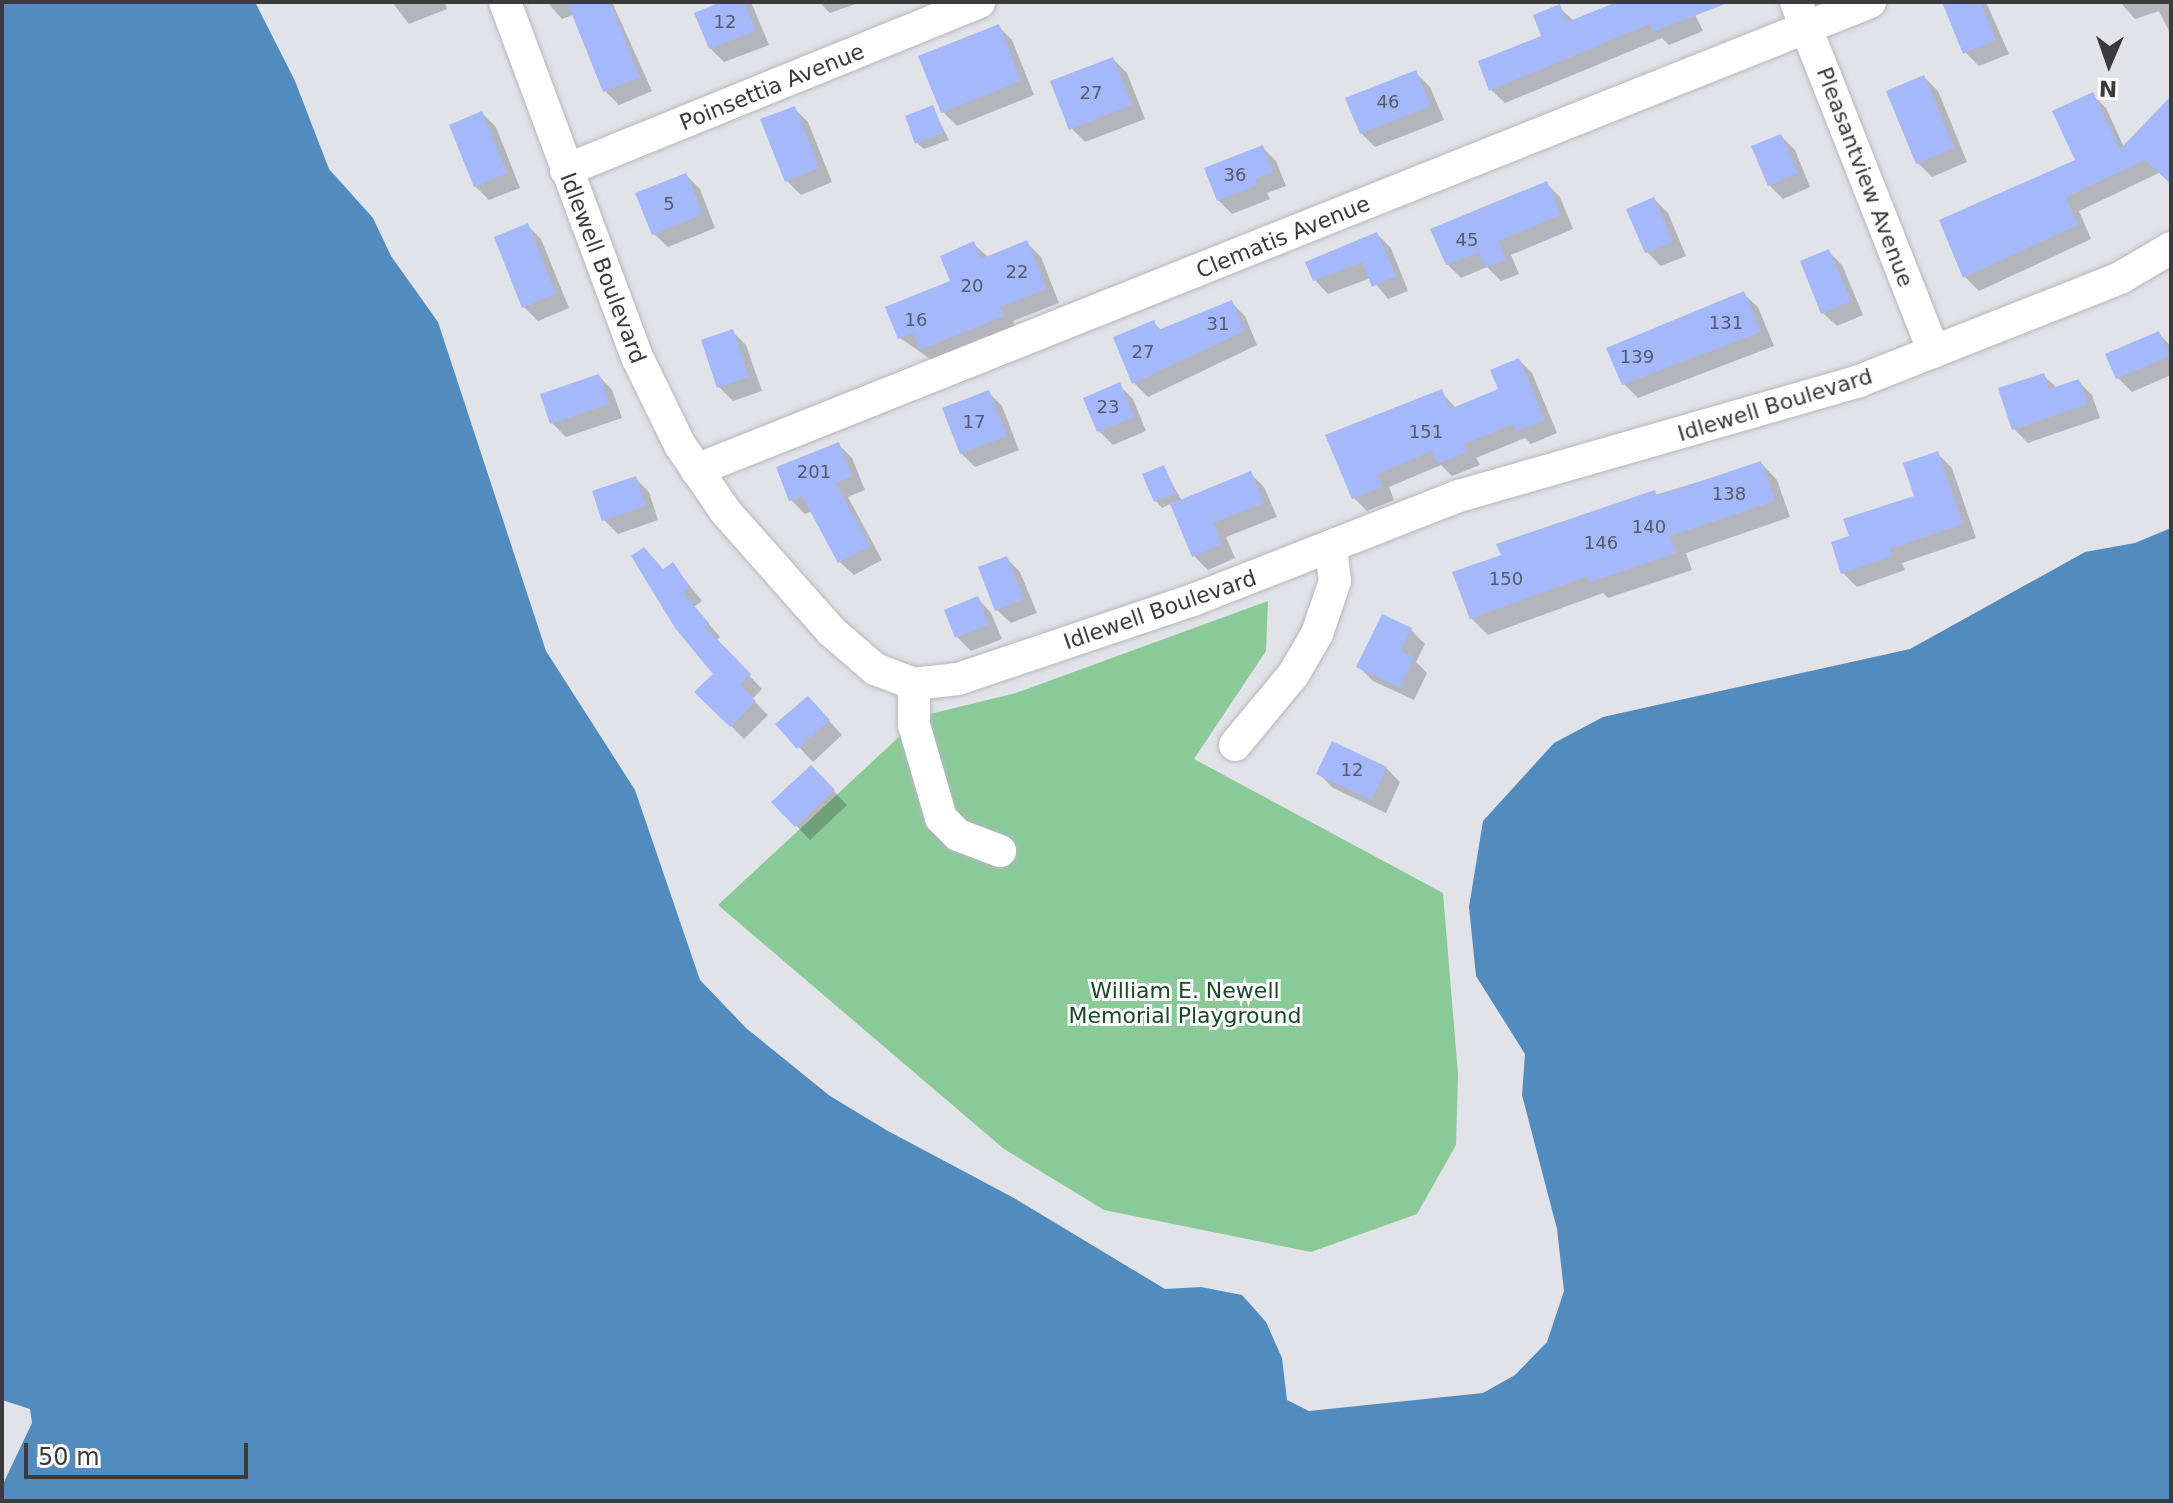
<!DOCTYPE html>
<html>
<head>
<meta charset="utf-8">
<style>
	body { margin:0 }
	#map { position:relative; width:2173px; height:1503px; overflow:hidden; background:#e1e3e9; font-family:"DejaVu Sans",sans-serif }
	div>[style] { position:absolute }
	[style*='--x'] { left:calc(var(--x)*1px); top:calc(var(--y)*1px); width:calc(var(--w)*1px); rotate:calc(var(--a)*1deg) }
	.green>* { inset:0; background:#8aca99 }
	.water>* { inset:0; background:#528bbe }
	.shadow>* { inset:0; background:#0003 }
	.building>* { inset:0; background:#a4b8fb }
	.roads { filter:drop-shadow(0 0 2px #b5b7bd) drop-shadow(0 0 2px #b5b7bd) }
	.minor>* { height:32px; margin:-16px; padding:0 16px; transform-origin:16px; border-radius:16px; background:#fff }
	span { translate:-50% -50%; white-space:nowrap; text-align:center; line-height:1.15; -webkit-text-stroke:6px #fff; paint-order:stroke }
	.number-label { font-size:18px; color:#555a6d }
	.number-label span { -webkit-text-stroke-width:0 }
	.street-label { font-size:22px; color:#3b3b3e }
	.park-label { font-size:22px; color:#194a28 }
	.frame { position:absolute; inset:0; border:4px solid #3b3b3e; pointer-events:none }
	.north { position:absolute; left:2069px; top:24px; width:80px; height:80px; -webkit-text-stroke:6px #fff; paint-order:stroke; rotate:182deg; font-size:22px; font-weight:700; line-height:32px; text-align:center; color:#3b3b3e }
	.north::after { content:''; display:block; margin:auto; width:28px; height:36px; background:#3b3b3e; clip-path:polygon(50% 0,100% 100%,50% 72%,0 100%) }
	.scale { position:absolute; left:24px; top:1443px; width:224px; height:36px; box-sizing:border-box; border:4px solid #3b3b3e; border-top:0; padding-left:10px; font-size:24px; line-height:28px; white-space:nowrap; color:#3b3b3e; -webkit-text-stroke:6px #fff; paint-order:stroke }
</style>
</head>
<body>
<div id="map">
	<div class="green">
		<i style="clip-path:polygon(1268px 601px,1266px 651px,1194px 759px,1443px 893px,1458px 1074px,1456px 1145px,1417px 1214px,1311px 1252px,1104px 1210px,1004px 1149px,718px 905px,901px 735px,897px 722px,1016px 693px)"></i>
	</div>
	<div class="water">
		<i style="clip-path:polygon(2px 2px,255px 2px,295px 81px,329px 169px,373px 218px,391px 256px,438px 322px,546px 651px,635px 790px,700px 980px,746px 1028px,830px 1096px,888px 1131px,1014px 1198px,1165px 1289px,1201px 1287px,1242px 1295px,1266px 1322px,1282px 1358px,1287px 1400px,1309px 1411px,1483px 1393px,1515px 1375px,1547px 1342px,1564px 1291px,1557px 1229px,1522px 1095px,1525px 1054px,1476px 976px,1469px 907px,1483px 821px,1554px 743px,1603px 717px,1910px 649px,2085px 552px,2135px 543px,2171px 528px,2171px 1501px,2px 1501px,2px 1486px,32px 1423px,30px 1409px,2px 1400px)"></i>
	</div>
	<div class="shadow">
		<i style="clip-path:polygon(392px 2px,445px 2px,447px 9px,409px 24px)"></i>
		<i style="clip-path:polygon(547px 2px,612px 2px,652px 91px,619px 105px,605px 91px,575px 14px,562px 19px)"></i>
		<i style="clip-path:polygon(716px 2px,751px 2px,769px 45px,724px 62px,710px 48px)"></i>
		<i style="clip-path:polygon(819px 2px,861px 2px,830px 13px)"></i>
		<i style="clip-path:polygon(1623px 2px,1689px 2px,1703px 31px,1669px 45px,1662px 38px,1505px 103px,1491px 90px,1544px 37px,1559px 7px,1574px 21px)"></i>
		<i style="clip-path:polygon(1944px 2px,1986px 2px,2009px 54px,1979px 66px,1965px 52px)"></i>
		<i style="clip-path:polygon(2120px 2px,2171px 2px,2171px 35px,2159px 11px,2135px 19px)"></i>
		<i style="clip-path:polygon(998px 26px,1012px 40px,1034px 95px,957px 126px,943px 112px)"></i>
		<i style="clip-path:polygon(1113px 59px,1127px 73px,1145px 119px,1085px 142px,1071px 128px)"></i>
		<i style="clip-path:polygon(1416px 73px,1430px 87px,1444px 120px,1375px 147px,1361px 133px)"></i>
		<i style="clip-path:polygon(1924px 77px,1938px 91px,1967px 162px,1932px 177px,1918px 163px)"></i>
		<i style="clip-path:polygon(2092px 94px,2106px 108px,2124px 147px,2171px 98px,2171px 182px,2161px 172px,2079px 211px,2091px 239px,1979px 291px,1965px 277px,1942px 221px,2078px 161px)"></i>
		<i style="clip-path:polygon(794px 108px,808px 122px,832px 182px,801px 195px,787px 181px)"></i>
		<i style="clip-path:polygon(933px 108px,949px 140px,924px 149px,917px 143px)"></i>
		<i style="clip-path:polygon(482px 113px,496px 127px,520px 188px,489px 200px,475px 186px)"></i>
		<i style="clip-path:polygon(1781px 136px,1795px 150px,1810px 187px,1783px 199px,1769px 185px)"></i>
		<i style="clip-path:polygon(1262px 147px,1276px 161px,1286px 186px,1267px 193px,1270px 199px,1232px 214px,1218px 200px)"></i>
		<i style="clip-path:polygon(686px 175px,700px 189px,715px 228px,668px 247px,654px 234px)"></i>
		<i style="clip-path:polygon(1546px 183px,1560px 197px,1573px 229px,1511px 255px,1519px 274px,1501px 281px,1487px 267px,1461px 278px,1447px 264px)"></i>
		<i style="clip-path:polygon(1654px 199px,1668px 213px,1686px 256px,1661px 266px,1647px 252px)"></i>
		<i style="clip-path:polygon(527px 225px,541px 239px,569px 308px,538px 321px,524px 307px)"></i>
		<i style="clip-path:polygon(1377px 234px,1391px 248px,1408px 291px,1388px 299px,1371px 278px,1328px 294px,1315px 280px)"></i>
		<i style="clip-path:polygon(1027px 243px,1041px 257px,1059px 303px,1013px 321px,1017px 330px,936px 363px,900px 338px,953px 282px,974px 244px,989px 258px)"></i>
		<i style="clip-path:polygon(1828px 251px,1842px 265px,1863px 315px,1837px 326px,1823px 313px)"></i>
		<i style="clip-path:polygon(1744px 294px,1758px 307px,1774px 346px,1638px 398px,1624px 384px)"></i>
		<i style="clip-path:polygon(1231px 302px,1245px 316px,1257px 345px,1148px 397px,1134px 383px,1153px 322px,1162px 331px)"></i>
		<i style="clip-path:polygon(732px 331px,746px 345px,762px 391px,733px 401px,719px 387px)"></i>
		<i style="clip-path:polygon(2158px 333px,2171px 346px,2171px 375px,2132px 392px,2118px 378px)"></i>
		<i style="clip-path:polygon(1519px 360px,1532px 373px,1557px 433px,1531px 444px,1525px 438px,1476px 458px,1480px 465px,1452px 476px,1441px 465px,1389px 487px,1394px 500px,1367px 511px,1354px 498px,1441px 392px,1456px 408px,1501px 390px)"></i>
		<i style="clip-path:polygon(2043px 375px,2057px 388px,2078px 381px,2092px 395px,2100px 418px,2028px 443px,2014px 429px)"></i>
		<i style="clip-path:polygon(599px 376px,612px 390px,622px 418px,566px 437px,552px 423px)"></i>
		<i style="clip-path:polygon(1119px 385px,1133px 399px,1146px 431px,1113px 445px,1099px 431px)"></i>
		<i style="clip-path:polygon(988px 392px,1002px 406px,1019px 450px,975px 467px,961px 453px)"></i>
		<i style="clip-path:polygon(839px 445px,852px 458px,865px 490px,848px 497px,882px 560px,854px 575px,840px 562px,812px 511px,805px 514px,791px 500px)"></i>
		<i style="clip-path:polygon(1938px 454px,1952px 468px,1976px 538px,1902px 563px,1905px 570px,1857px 587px,1843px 573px,1851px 537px,1917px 497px)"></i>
		<i style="clip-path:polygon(1761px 463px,1777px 480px,1790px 517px,1686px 553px,1692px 570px,1608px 598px,1603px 593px,1488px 635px,1471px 618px,1503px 556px,1539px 530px)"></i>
		<i style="clip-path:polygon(1163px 467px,1182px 501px,1250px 473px,1264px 487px,1277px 517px,1226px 537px,1235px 558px,1208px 570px,1194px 556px,1172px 503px,1162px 508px,1156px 501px)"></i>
		<i style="clip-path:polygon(635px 478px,649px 492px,658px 520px,618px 534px,604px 520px)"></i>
		<i style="clip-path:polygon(1006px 558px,1020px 572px,1037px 613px,1011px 623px,997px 610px)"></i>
		<i style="clip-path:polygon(673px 565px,702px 601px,694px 607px,720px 637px,716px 641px,762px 689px,752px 699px,768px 715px,744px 739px,697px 692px,716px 674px,664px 571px)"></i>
		<i style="clip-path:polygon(978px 599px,991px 613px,1002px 639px,971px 651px,957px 637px)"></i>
		<i style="clip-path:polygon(1411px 630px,1425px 644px,1416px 662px,1427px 673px,1414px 700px,1373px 681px,1359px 667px)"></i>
		<i style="clip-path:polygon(821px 712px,842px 735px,813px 762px,778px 725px)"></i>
		<i style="clip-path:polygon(811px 767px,847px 805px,810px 840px,774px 802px)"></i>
		<i style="clip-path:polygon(1386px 768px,1400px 782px,1386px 813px,1333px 788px,1319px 774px)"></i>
	</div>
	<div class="building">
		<i style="clip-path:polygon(567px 2px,610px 2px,640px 77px,603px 92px)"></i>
		<i style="clip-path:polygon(721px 2px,744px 2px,756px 31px,709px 49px,694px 13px)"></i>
		<i style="clip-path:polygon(1617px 2px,1725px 4px,1653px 32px,1650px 24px,1489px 91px,1478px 61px,1541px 36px,1533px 15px,1560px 4px,1567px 22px)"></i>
		<i style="clip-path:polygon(1942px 2px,1980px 2px,1996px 40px,1963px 54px)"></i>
		<i style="clip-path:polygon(999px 24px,1021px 81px,941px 113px,918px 56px)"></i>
		<i style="clip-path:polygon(1113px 57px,1132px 105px,1069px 130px,1050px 81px)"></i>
		<i style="clip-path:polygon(1416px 70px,1431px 106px,1360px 134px,1345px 98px)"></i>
		<i style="clip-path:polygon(1924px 75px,1954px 148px,1916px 164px,1886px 91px)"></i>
		<i style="clip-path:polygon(2093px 92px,2120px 149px,2171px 96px,2171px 184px,2145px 160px,2066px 197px,2078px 225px,1963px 278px,1939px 220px,2075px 160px,2052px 111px)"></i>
		<i style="clip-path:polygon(933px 105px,944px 133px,915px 144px,905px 116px)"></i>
		<i style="clip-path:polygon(795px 106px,819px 168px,785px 182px,760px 119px)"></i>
		<i style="clip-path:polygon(482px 111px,507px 173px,474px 187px,449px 125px)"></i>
		<i style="clip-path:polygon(1781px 134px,1798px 173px,1768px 186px,1751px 146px)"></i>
		<i style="clip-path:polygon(1263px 145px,1273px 172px,1255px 179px,1257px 185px,1217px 201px,1204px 168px)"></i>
		<i style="clip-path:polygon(686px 173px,703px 214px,652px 235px,635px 193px)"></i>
		<i style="clip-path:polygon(1547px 181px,1561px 215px,1499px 241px,1506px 260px,1485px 268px,1479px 252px,1446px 265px,1430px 229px)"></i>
		<i style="clip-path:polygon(1654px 197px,1673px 242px,1645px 253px,1626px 209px)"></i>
		<i style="clip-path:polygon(528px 223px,556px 294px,522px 308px,494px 237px)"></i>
		<i style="clip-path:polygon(1377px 232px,1396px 276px,1372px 287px,1362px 262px,1313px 281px,1305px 262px)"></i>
		<i style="clip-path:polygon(1027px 240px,1047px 289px,1000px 307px,1004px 316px,920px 350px,913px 333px,898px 339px,885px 307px,950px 281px,940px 256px,974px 241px,981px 259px)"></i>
		<i style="clip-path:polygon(1829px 249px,1851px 301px,1821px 314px,1800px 261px)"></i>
		<i style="clip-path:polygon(1744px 291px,1761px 332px,1622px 385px,1606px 348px)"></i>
		<i style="clip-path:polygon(1232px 300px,1245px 331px,1132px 384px,1113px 337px,1154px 320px,1158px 330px)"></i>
		<i style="clip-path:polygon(733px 329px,749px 377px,717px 388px,701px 340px)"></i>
		<i style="clip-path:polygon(2159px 331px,2170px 356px,2116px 379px,2105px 354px)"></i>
		<i style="clip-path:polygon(1519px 358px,1545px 420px,1516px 432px,1513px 424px,1465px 444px,1468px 452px,1437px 464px,1432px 451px,1377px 474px,1382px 487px,1352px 499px,1325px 435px,1442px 389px,1450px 409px,1498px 389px,1490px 370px)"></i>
		<i style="clip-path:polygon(2044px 373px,2049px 389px,2079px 379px,2088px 404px,2012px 430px,1998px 388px)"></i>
		<i style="clip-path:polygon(599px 374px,609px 404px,550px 424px,540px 394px)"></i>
		<i style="clip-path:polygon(1120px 382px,1134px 417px,1097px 432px,1083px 398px)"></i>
		<i style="clip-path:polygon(989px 390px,1007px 436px,960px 454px,942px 408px)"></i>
		<i style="clip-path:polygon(839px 442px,852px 476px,836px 483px,870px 546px,838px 563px,802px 496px,789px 501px,776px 467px)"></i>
		<i style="clip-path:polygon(1938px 451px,1963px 524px,1890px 549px,1892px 556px,1841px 574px,1831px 542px,1849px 536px,1843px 519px,1914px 496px,1903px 463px)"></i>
		<i style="clip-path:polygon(1761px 461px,1775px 501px,1670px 536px,1676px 553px,1590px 582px,1588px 576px,1470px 619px,1452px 572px,1501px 555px,1496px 544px,1655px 490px,1657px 496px)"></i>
		<i style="clip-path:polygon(1164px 465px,1176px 493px,1154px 502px,1142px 474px)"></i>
		<i style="clip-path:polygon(1251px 471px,1264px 503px,1213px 523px,1222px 544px,1192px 557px,1170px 504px)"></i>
		<i style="clip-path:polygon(636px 476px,646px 506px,602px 521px,592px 491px)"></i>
		<i style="clip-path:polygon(644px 547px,663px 569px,673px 562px,690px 587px,683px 593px,709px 623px,705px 627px,751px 674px,740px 685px,756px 701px,730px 727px,694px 692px,713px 674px,675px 628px,631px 556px)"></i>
		<i style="clip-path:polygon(1007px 556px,1024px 599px,995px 611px,978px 567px)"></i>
		<i style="clip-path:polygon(978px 596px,989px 625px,955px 638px,944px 610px)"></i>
		<i style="clip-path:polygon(1382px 614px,1412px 628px,1401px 651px,1414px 657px,1400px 688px,1356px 667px)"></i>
		<i style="clip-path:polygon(808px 696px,830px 720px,797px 749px,775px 724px)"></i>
		<i style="clip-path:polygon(1332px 741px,1387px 767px,1371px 800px,1316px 774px)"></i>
		<i style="clip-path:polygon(811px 765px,835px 790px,795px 827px,771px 802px)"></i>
	</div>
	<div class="roads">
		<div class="minor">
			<i style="--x:505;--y:2;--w:381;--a:69.6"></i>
			<i style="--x:638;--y:359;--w:96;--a:64"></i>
			<i style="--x:680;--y:445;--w:80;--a:55.7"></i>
			<i style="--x:725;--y:511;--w:160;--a:48.5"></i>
			<i style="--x:831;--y:631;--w:58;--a:40.8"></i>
			<i style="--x:875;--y:669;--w:42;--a:21"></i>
			<i style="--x:914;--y:684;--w:44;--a:-6.5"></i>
			<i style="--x:958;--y:679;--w:248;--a:-18.6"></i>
			<i style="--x:1193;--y:600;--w:286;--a:-21.4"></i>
			<i style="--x:1459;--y:496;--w:416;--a:-16"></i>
			<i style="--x:1859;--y:381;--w:281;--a:-21.5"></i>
			<i style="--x:2120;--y:278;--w:59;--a:-30.5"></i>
			<i style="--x:1796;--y:2;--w:376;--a:68.5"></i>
			<i style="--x:566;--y:170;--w:446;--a:-22.1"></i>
			<i style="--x:696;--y:470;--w:1264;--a:-21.73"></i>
			<i style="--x:914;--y:684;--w:41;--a:90"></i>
			<i style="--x:914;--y:725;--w:97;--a:73.8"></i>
			<i style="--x:941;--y:818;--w:24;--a:45"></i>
			<i style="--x:958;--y:835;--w:45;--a:20.9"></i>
			<i style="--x:1235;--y:745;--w:91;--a:-50.4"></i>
			<i style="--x:1293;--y:675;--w:48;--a:-59.7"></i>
			<i style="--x:1317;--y:634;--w:56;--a:-71.2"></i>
			<i style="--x:1335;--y:581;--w:35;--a:-97"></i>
		</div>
	</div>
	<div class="number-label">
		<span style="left:725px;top:22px">12</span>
		<span style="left:1091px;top:93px">27</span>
		<span style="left:1388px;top:102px">46</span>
		<span style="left:1235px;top:175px">36</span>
		<span style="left:669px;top:204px">5</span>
		<span style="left:1467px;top:240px">45</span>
		<span style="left:1017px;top:272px">22</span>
		<span style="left:972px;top:286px">20</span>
		<span style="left:916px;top:320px">16</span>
		<span style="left:1726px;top:323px">131</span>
		<span style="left:1218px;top:324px">31</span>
		<span style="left:1143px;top:352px">27</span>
		<span style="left:1637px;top:357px">139</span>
		<span style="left:1108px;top:407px">23</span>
		<span style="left:974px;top:422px">17</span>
		<span style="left:1426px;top:432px">151</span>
		<span style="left:814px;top:472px">201</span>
		<span style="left:1729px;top:494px">138</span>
		<span style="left:1649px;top:527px">140</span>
		<span style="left:1601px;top:543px">146</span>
		<span style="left:1506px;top:579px">150</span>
		<span style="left:1352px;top:770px">12</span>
	</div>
	<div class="street-label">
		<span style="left:772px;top:87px;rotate:-22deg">Poinsettia Avenue</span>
		<span style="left:1865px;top:177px;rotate:69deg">Pleasantview Avenue</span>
		<span style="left:1283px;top:237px;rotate:-22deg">Clematis Avenue</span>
		<span style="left:603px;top:268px;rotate:69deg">Idlewell Boulevard</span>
		<span style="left:1775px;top:405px;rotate:-17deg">Idlewell Boulevard</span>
		<span style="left:1160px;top:610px;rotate:-19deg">Idlewell Boulevard</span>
	</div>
	<div class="park-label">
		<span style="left:1185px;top:1003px">William E. Newell<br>Memorial Playground</span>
	</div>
	<div class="frame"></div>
	<div class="north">N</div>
	<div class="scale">50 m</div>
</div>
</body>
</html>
